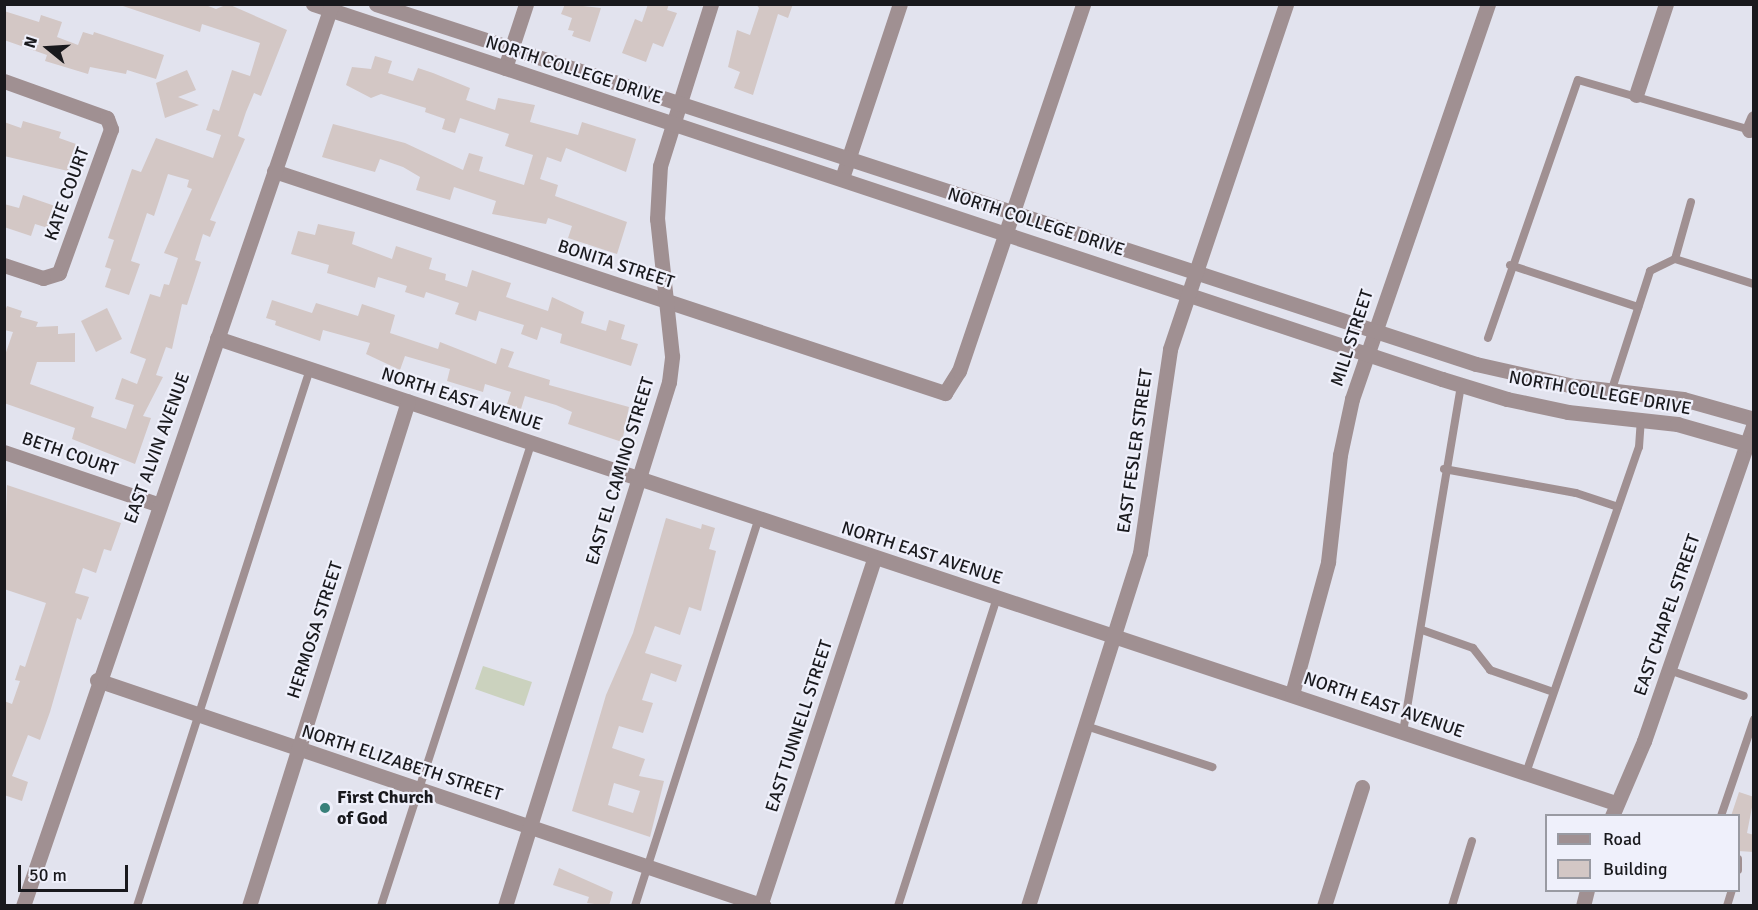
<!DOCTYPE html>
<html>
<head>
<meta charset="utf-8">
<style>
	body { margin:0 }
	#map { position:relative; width:1758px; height:910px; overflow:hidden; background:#e2e3ee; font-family:Signika,sans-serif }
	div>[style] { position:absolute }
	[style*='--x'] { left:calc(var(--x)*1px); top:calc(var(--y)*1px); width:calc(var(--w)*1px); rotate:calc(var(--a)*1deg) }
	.green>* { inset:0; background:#cbd2be }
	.building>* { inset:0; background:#d3c7c5 }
	.service>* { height:8px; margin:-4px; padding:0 4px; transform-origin:4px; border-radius:4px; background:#a09092 }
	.minor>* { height:15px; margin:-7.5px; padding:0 7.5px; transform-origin:7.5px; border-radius:7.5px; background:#a09092 }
	.tertiary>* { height:15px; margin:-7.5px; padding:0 7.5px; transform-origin:7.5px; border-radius:7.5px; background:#a09092 }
	.dots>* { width:16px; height:16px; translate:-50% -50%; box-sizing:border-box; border:3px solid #eff0fb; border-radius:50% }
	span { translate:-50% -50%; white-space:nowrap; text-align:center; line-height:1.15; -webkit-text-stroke:4.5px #eff0fb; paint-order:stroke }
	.street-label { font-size:18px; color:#19191d }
	.poi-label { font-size:18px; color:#19191d; font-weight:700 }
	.left { translate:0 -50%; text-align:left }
	.frame { position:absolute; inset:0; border:6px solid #19191d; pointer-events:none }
	.legend { position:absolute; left:1545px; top:814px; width:195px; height:78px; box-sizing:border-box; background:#eff0fb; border:2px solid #999aa2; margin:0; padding:8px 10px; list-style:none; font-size:18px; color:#19191d }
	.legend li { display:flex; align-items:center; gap:12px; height:30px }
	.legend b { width:30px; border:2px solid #999aa2 }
	.north { position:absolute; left:18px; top:18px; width:60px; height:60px; -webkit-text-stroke:4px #eff0fb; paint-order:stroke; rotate:288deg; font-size:16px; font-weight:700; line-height:24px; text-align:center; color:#19191d }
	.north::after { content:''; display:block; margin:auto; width:21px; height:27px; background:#19191d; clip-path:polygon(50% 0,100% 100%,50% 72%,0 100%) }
	.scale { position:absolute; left:18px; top:865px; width:110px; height:27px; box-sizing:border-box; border:3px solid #19191d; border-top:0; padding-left:8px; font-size:18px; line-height:21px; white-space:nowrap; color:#19191d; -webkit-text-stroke:4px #eff0fb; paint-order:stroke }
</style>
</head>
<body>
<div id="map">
	<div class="green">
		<i style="clip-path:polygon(483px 666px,532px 682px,524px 706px,475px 689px)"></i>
	</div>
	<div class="building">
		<i style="clip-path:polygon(117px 4px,203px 4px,216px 9px,228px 4px,287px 30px,261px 96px,254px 93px,246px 112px,238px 136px,245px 139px,210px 220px,216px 222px,210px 237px,203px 234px,195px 260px,201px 262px,187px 305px,182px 304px,172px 349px,166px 347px,156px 375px,163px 377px,143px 416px,151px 418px,135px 464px,72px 439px,75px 428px,4px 403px,4px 358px,13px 332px,4px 330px,4px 313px,7px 306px,22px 311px,20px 317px,38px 322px,36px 327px,58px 326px,58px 334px,75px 333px,75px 362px,37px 362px,30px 384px,94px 407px,91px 417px,126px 429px,134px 405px,115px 399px,122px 378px,137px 384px,146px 359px,130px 353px,150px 294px,160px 297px,164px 284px,169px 285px,178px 258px,164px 253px,192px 189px,187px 187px,189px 180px,168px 174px,154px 216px,147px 213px,131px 261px,140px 264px,129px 295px,105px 287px,111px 269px,105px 267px,114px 240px,108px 238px,118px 209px,132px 169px,141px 172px,156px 138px,213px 158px,221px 135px,206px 130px,213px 109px,219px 111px,232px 70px,250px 76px,260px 43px,202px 24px,200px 32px)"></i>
		<i style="clip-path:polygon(565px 4px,601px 8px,590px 42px,572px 36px,574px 31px,568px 30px,572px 18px,561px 14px)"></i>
		<i style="clip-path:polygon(648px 4px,669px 4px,667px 10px,677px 13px,663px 47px,653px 43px,646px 62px,622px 53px,635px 19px,642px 22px)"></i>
		<i style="clip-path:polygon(756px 4px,793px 4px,788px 18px,778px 14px,753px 95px,734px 88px,740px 72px,728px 67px,737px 30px,750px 35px,759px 8px)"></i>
		<i style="clip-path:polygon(4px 11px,39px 22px,41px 15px,62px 22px,57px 37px,78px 45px,83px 32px,93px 35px,94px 32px,164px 55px,156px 79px,127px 70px,126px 74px,90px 67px,88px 74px,45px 61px,47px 55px,4px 40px)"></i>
		<i style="clip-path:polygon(375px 56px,392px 61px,388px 73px,413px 81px,418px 68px,433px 73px,470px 88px,466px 100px,495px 110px,498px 98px,535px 105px,530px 122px,578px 135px,582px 122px,636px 139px,626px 172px,566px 148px,561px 162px,547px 157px,540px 179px,558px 185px,555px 196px,627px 222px,617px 254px,568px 238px,572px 226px,548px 218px,546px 224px,492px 214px,496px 201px,454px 187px,450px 200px,416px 190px,420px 177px,403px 167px,380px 159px,375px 172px,322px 157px,333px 124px,405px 143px,463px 170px,469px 153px,483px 157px,479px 171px,524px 185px,533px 155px,505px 146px,509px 134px,460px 118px,455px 133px,442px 129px,445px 119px,425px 112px,426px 108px,381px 94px,371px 98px,346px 85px,352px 67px,371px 69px)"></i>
		<i style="clip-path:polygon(187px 70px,196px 90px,178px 97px,199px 105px,165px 118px,156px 83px)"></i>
		<i style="clip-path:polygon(23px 121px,61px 132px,59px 138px,76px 144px,68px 171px,4px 156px,4px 122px,21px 128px)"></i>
		<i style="clip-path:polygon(23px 195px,55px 206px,48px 228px,35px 224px,31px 236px,4px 227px,4px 204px,19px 208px)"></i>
		<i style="clip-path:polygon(318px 224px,355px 232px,352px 244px,392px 259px,396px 246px,432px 258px,429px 269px,446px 274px,445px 280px,467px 287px,472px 270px,511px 283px,506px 297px,548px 311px,552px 297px,584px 312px,581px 323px,606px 331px,609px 320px,625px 325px,621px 339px,638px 344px,631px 366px,560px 343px,562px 334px,541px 327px,537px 340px,521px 334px,524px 325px,479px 311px,476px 321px,455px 314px,459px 303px,426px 292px,424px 298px,405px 292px,407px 286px,378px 277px,375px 288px,327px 273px,329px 265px,291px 254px,298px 231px,315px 235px)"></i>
		<i style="clip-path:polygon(272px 300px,312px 313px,316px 303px,358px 316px,362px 304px,395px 315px,390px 333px,438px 349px,440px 342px,496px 364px,501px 348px,514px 352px,508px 367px,550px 380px,549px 385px,629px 407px,622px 442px,568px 424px,572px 412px,556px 405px,525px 396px,521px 409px,507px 404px,511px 392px,485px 384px,483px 392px,447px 381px,450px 369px,405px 356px,400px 370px,366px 354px,370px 343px,323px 330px,320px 341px,275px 325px,276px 321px,266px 318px)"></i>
		<i style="clip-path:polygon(107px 308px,122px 339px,96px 352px,81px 321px)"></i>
		<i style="clip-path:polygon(7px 485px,121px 523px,111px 551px,104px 549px,96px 573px,83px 568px,75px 593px,89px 597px,81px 620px,77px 618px,50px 712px,40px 740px,28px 735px,12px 776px,28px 782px,22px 801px,4px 795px,4px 701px,12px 704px,20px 681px,15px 680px,20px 665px,25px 667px,46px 603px,4px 589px)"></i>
		<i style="clip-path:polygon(evenodd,666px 518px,701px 529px,702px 524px,715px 528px,709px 549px,716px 551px,701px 611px,689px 607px,680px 635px,655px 626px,645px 653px,682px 665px,676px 682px,651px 673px,642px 700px,653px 703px,643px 733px,619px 726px,612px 748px,645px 759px,639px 776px,664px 781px,650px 837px,572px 811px,606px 695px,633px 633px,666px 518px,614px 783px,640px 791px,633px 813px,608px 805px,614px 783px)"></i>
		<i style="clip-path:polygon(1739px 792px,1754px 797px,1747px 833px,1754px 835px,1754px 852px,1738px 851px,1738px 816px,1731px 816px)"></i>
		<i style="clip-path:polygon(559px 868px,613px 892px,609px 906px,587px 903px,589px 897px,553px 885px)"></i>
	</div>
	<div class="service">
		<i style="--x:1675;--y:259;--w:59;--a:-74.3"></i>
		<i style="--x:1510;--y:265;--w:135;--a:18.2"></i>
		<i style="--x:1488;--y:338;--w:273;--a:-70.8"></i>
		<i style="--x:1578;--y:80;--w:179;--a:16.2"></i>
		<i style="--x:1612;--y:389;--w:124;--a:-72.1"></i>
		<i style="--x:1650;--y:271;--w:28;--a:-26"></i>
		<i style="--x:1675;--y:259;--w:83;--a:17.6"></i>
		<i style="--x:1444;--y:469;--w:134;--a:10.3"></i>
		<i style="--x:1576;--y:493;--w:44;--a:18.4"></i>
		<i style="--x:1422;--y:630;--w:54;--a:19.4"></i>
		<i style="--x:1473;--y:648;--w:28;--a:52"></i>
		<i style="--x:1490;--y:670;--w:67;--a:19.2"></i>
		<i style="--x:1669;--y:670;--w:79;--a:19.1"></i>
		<i style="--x:1086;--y:726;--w:133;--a:18"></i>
		<i style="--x:1403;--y:732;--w:352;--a:-80.5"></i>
		<i style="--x:1526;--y:773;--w:345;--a:-70.9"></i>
		<i style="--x:1639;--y:447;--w:28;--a:-86"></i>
		<i style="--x:1721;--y:816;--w:102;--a:-71.2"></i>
		<i style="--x:1738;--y:859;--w:11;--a:90"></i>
		<i style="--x:137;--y:906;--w:564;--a:-72.14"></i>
		<i style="--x:381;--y:906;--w:487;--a:-72"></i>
		<i style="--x:635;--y:906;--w:405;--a:-72.3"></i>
		<i style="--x:898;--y:906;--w:324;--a:-72.2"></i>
		<i style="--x:1452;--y:906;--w:68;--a:-72.9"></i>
		<i style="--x:1727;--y:906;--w:17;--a:-73"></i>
	</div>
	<div class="minor">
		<i style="--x:505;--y:68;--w:67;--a:-71.8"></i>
		<i style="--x:4;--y:81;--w:109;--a:19.8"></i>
		<i style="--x:107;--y:118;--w:12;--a:70"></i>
		<i style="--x:111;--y:129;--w:153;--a:109.9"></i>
		<i style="--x:59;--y:273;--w:17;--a:163"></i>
		<i style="--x:43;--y:278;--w:41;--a:-161.6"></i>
		<i style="--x:1636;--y:95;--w:96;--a:-71.8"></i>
		<i style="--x:1749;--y:130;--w:13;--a:-67"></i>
		<i style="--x:274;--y:171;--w:707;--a:18.31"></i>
		<i style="--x:945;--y:393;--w:26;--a:-58"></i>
		<i style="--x:959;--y:371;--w:387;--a:-71.3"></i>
		<i style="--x:842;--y:178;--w:183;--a:-71.6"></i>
		<i style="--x:217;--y:338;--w:1474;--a:18.39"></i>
		<i style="--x:4;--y:452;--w:162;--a:18.8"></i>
		<i style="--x:97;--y:680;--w:704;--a:18.72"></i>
		<i style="--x:1292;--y:694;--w:137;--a:-74.7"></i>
		<i style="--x:1328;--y:562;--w:108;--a:-83.6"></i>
		<i style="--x:1340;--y:455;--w:57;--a:-77.9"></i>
		<i style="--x:1352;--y:399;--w:418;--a:-71"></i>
		<i style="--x:1612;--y:816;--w:82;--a:-66.9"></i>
		<i style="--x:1644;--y:741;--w:336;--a:-70.9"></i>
		<i style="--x:249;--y:906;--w:529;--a:-72.52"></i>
		<i style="--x:505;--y:906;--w:549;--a:-72.62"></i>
		<i style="--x:669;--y:382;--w:26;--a:-83"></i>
		<i style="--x:672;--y:356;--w:138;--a:-96.2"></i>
		<i style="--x:657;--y:219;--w:53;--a:-86.8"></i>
		<i style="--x:660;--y:166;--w:170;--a:-72.5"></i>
		<i style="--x:760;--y:906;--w:365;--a:-71.8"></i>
		<i style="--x:1324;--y:906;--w:125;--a:-72.3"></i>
		<i style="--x:1583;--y:906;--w:16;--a:-76"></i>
	</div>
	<div class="tertiary">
		<i style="--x:313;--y:4;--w:1190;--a:18.37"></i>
		<i style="--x:1442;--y:379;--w:68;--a:17.1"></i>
		<i style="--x:1507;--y:399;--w:62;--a:12"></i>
		<i style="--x:1568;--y:412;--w:110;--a:6.3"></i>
		<i style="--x:1677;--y:424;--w:80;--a:15.9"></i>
		<i style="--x:376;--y:4;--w:1157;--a:18.12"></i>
		<i style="--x:1476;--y:364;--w:100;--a:12.7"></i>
		<i style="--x:1574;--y:386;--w:110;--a:6.8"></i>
		<i style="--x:1683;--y:399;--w:74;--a:15.7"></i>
		<i style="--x:23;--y:906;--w:953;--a:-71.09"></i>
		<i style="--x:1028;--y:906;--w:370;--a:-72.4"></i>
		<i style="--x:1140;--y:553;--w:206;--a:-81.6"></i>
		<i style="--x:1170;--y:349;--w:364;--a:-71.4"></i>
	</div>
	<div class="dots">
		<i style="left:325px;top:808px;background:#38807a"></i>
	</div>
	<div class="street-label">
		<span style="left:574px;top:70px;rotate:18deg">NORTH COLLEGE DRIVE</span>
		<span style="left:67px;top:194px;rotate:-70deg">KATE COURT</span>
		<span style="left:1036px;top:222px;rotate:18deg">NORTH COLLEGE DRIVE</span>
		<span style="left:616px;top:264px;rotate:18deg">BONITA STREET</span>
		<span style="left:1352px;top:338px;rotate:-72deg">MILL STREET</span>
		<span style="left:1600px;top:393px;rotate:10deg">NORTH COLLEGE DRIVE</span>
		<span style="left:462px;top:399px;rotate:18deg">NORTH EAST AVENUE</span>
		<span style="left:157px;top:448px;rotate:-70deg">EAST ALVIN AVENUE</span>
		<span style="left:1135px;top:451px;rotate:-82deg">EAST FESLER STREET</span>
		<span style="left:70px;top:454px;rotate:19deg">BETH COURT</span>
		<span style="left:620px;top:471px;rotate:-73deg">EAST EL CAMINO STREET</span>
		<span style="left:922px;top:553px;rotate:18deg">NORTH EAST AVENUE</span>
		<span style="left:1667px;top:615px;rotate:-71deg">EAST CHAPEL STREET</span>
		<span style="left:315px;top:630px;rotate:-72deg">HERMOSA STREET</span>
		<span style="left:1384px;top:705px;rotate:19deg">NORTH EAST AVENUE</span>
		<span style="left:799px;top:726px;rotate:-72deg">EAST TUNNELL STREET</span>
		<span style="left:402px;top:763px;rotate:18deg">NORTH ELIZABETH STREET</span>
	</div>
	<div class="poi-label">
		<span class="left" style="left:337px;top:808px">First Church<br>of God</span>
	</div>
	<div class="frame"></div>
	<ul class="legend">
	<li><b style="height:8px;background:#a09092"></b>Road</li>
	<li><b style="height:16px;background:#d3c7c5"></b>Building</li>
	</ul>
	<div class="north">N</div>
	<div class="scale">50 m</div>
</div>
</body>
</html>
